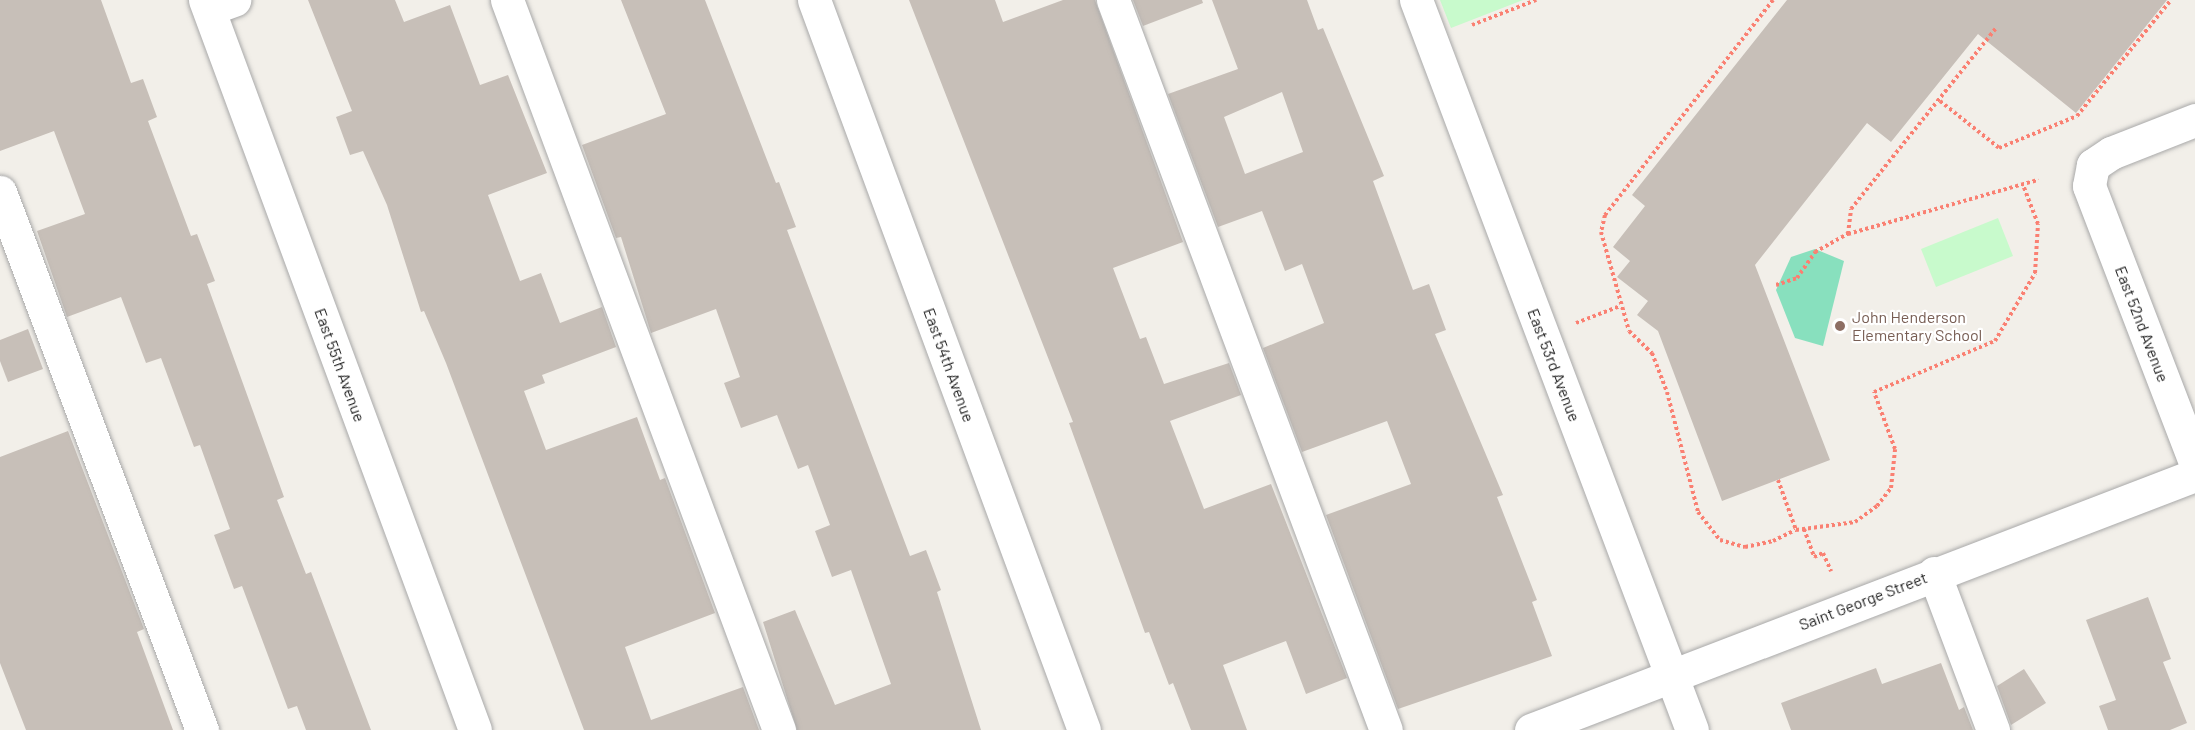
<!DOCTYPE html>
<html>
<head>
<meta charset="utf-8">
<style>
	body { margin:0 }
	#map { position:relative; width:2195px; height:730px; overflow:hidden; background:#f2efe9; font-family:Barlow,sans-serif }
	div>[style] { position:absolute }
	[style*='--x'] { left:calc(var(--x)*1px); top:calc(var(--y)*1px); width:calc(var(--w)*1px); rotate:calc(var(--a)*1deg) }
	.park>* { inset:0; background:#c8facc }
	.pitch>* { inset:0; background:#88e0be }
	.building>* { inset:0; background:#c7bfb8 }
	.path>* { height:4px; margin-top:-2px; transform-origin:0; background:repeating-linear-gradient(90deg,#fa8072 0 3px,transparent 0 6px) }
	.roads { filter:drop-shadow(0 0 2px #a9a9a9) drop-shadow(0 0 2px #a9a9a9) }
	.minor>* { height:33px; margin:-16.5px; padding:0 16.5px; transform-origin:16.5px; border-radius:16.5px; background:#fff }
	.dots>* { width:16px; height:16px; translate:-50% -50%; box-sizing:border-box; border:3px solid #fff; border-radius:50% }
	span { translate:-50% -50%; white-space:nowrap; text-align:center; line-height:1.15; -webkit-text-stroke:4.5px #fff; paint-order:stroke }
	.education-label { font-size:16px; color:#785e54 }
	.left { translate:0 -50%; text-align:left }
	.street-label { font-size:16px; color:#222 }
</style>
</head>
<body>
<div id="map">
	<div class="park">
		<i style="clip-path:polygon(1440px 0,1523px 0,1451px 28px)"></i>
		<i style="clip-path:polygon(1998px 218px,2013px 256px,1936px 287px,1921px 249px)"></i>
	</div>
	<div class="pitch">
		<i style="clip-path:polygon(1815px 249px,1844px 261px,1823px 346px,1795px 338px,1776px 290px,1791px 257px)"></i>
	</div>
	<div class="building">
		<i style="clip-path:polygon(0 0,101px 0,131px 83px,143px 79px,157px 117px,148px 121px,191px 236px,197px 234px,215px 281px,207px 284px,284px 497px,277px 500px,306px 574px,311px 572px,371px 730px,306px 730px,297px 706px,288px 709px,242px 586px,234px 589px,214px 535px,230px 529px,200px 445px,194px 447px,161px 358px,146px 363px,121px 297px,67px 317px,37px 231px,85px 214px,54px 131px,0 151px)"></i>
		<i style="clip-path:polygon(308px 0,395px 0,404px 22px,450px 5px,480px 85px,508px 75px,547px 173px,488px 195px,520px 281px,541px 273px,560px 323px,602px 307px,616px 347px,542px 375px,545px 383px,524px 391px,546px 450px,637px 417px,660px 480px,665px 478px,715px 613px,625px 647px,651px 720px,743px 687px,759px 730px,584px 730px,446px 363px,424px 311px,421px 312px,387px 205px,363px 151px,350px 155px,336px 117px,352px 111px)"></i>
		<i style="clip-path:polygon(621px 0,705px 0,776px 183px,779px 182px,796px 227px,787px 230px,910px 556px,926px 550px,941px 590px,937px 592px,981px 730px,797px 730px,763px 622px,795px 610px,835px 705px,891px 684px,851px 570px,832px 577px,815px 531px,830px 525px,808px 465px,798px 469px,777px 415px,741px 428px,724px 383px,740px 377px,716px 309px,651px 333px,621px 237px,616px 238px,582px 145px,666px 114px)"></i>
		<i style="clip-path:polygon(909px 0,995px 0,1003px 22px,1063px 0,1095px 0,1183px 242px,1113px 268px,1140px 339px,1146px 337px,1164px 384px,1229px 363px,1241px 395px,1170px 421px,1204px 509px,1271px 484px,1347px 678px,1306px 694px,1286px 641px,1223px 665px,1247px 730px,1191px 730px,1173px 683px,1169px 685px,1149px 632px,1145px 633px,1069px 423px,1073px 422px)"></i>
		<i style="clip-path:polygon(1133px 0,1202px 0,1203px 3px,1143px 26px)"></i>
		<i style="clip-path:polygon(evenodd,1212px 0,1307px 0,1318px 30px,1323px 28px,1384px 176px,1373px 181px,1413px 290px,1429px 284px,1446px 330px,1435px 334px,1503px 495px,1497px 497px,1537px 600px,1532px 602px,1552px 656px,1398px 709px,1326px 515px,1411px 484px,1387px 421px,1302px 452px,1263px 348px,1324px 323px,1302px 264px,1285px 271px,1262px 211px,1218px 227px,1168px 94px,1238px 69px,1212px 0,1282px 92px,1303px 152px,1245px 174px,1224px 117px,1282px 92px)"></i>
		<i style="clip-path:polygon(1787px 0,2167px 0,2076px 113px,1978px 34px,1891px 142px,1867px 123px,1755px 265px,1830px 460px,1722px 501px,1658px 331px,1637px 315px,1648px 301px,1617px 277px,1630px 261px,1613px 247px,1645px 206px,1632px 195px)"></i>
		<i style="clip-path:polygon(28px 329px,43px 369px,8px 382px,0 361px,0 340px)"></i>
		<i style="clip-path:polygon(68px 431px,144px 629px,137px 632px,173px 730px,26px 730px,0 663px,0 457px)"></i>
		<i style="clip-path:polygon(2148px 597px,2171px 659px,2163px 662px,2187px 723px,2170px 730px,2108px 730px,2099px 706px,2116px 700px,2086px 620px)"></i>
		<i style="clip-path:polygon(1941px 663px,1959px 710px,1964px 707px,1973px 730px,1791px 730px,1781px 703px,1876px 668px,1882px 684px)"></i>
		<i style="clip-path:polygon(2024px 669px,2046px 703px,2011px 725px,1997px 686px)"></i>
	</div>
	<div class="path">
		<i style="--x:1773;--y:0;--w:273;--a:128"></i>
		<i style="--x:1605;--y:215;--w:17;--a:103"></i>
		<i style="--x:1601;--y:232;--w:103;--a:74.2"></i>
		<i style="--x:1629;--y:331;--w:32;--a:44"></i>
		<i style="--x:1652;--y:353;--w:42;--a:69"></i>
		<i style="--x:1667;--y:392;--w:124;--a:75.5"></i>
		<i style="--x:1698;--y:512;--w:36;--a:52"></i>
		<i style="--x:1720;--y:540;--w:26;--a:16"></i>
		<i style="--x:1745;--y:547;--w:29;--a:-12"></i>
		<i style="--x:1773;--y:541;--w:25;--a:-26"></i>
		<i style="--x:1796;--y:530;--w:60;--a:-7.7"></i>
		<i style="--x:1855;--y:522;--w:27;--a:-36"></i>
		<i style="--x:1877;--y:506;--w:23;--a:-52"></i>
		<i style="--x:1891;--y:488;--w:39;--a:-84"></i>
		<i style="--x:1895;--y:449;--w:61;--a:-110.2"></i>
		<i style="--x:1874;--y:392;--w:131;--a:-22.9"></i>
		<i style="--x:1995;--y:341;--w:79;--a:-59.5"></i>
		<i style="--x:2035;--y:273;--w:49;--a:-86.5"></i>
		<i style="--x:2038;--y:224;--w:42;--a:-111"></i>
		<i style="--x:1472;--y:25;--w:69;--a:-21.3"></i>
		<i style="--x:1940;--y:101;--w:75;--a:38.5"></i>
		<i style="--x:1999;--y:148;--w:84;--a:-22.3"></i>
		<i style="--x:2077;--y:116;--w:149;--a:-51"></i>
		<i style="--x:1848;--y:234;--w:25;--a:-83"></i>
		<i style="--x:1851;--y:209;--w:233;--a:-51.3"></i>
		<i style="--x:1776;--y:285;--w:22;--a:-18"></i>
		<i style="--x:1797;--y:278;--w:32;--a:-55"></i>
		<i style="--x:1815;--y:252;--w:38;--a:-29"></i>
		<i style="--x:1848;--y:234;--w:198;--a:-15.9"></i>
		<i style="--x:1576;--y:323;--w:47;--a:-21.1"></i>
		<i style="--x:1778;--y:480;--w:53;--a:70.2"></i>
		<i style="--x:1804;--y:529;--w:30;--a:70"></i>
		<i style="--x:1814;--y:557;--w:10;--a:-24"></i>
		<i style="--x:1823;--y:553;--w:20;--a:66"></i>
	</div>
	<div class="roads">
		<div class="minor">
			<i style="--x:205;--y:0;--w:778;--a:69.7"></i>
			<i style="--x:507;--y:0;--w:779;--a:69.56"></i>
			<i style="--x:814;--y:0;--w:778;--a:69.7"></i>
			<i style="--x:1113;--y:0;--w:779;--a:69.5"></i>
			<i style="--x:1416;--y:0;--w:780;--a:69.29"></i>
			<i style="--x:209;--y:9;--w:27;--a:-20"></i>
			<i style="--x:2195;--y:120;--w:90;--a:158.6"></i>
			<i style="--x:2111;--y:153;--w:22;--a:146"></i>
			<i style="--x:2093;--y:165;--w:21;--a:101"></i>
			<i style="--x:2089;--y:186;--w:296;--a:69"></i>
			<i style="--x:0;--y:192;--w:575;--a:69.42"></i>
			<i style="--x:1934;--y:573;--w:168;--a:69.4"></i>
			<i style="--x:1531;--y:730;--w:711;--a:-21.01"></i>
		</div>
	</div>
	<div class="dots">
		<i style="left:1840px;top:326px;background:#8d6e63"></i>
	</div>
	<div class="education-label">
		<span class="left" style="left:1852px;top:326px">John Henderson<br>Elementary School</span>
	</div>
	<div class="street-label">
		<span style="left:2142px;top:324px;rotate:69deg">East 52nd Avenue</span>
		<span style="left:340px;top:365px;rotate:70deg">East 55th Avenue</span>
		<span style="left:949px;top:365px;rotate:70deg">East 54th Avenue</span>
		<span style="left:1554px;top:365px;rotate:69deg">East 53rd Avenue</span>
		<span style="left:1863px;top:601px;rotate:-21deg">Saint George Street</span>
	</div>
</div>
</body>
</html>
